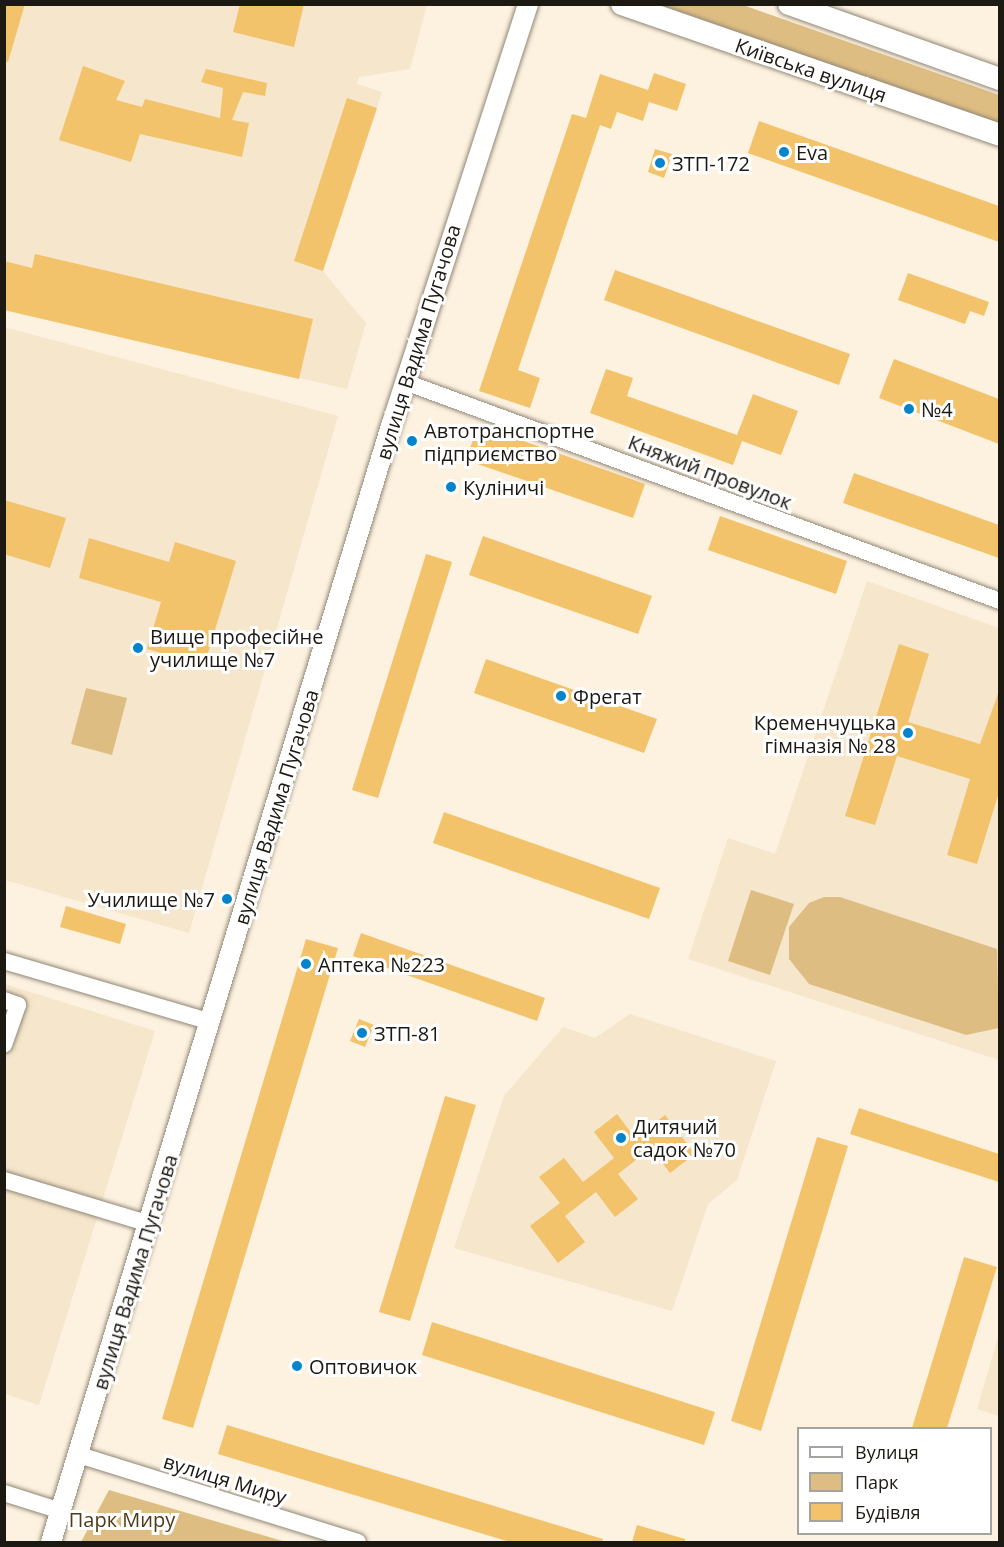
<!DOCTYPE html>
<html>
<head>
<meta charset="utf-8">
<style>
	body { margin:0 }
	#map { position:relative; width:1004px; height:1547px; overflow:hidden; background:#fdf2e0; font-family:"Open Sans",sans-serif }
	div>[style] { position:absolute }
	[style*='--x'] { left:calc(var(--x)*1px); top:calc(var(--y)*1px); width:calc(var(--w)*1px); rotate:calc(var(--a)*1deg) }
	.built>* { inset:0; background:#f5e6cc }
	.green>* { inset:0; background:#debd82 }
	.building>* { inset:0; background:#f2c36b }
	.roads { filter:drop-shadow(0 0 2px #918776) drop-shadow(0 0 2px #918776) }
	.minor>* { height:16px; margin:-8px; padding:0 8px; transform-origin:8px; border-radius:8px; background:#fff }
	.tertiary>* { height:20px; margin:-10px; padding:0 10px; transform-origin:10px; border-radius:10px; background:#fff }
	.secondary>* { height:22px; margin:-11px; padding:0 11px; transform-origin:11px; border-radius:11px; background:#fff }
	.dots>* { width:16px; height:16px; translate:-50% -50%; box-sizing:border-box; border:3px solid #fff; border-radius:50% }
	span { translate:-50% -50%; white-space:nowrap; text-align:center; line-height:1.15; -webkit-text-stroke:6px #fff; paint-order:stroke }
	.street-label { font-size:20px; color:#1c1812 }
	.poi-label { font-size:20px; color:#1c1812 }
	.left { translate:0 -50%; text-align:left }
	.right { translate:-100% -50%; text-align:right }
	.park-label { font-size:20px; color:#4f3b16 }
	.frame { position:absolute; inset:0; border:6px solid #1c1812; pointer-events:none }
	.legend { position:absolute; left:797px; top:1427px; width:195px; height:108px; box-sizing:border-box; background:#fff; border:2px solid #a4a3a0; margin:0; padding:8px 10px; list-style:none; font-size:18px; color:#1c1812 }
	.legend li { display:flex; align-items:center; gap:12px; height:30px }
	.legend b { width:30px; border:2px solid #a4a3a0 }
</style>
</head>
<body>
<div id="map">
	<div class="built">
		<i style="clip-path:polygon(5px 5px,427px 5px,410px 69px,359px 77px,357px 84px,382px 92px,323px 271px,366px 323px,347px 389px,5px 310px)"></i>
		<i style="clip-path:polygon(4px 327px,338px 416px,189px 933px,5px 880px)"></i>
		<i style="clip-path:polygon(867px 581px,999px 628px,999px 1060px,688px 959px,728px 838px,775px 854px)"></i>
		<i style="clip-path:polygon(5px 984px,155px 1031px,39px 1405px,5px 1394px)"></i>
		<i style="clip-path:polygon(630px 1014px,776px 1061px,737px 1180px,708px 1204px,672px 1311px,454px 1248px,504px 1096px,563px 1027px,595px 1038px)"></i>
		<i style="clip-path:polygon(999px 1334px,1000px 1416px,999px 1416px,977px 1409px)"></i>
	</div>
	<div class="green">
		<i style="clip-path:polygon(661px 5px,743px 5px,999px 95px,999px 124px)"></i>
		<i style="clip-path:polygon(86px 688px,127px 698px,112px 755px,71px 744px)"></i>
		<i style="clip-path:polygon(751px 890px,794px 904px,770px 975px,728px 961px)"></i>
		<i style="clip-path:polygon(824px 897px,840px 897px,997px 949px,999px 1028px,966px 1035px,809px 984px,789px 959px,789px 927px,809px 903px)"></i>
		<i style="clip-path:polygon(109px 1490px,286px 1542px,81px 1542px)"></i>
	</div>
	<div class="building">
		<i style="clip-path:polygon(4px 4px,25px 4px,8px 62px,4px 61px)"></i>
		<i style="clip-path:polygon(240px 4px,304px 4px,294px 47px,233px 32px)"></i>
		<i style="clip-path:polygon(83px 66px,125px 81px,116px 100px,142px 107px,145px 99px,220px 118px,223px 88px,201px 82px,206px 69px,267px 83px,265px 96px,243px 92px,232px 120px,249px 123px,242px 157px,140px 134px,131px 162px,59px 140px)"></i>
		<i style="clip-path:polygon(654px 73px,686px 84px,677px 111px,649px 102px,643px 121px,617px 112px,611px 129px,600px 125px,518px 370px,540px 378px,530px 408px,479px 391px,572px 114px,586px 118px,600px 74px,648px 90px)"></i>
		<i style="clip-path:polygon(347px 98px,377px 108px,323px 271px,294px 261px)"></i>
		<i style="clip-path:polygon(759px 121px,999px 206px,999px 242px,748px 153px)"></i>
		<i style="clip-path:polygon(655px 149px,672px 154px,664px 178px,648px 172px)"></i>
		<i style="clip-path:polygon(35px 254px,313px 319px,299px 379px,4px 310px,4px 261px,32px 268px)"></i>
		<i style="clip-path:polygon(615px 270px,850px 354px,839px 385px,604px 300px)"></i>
		<i style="clip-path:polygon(908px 273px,989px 302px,984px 316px,970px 311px,965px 324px,898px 300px)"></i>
		<i style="clip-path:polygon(894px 359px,999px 399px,999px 444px,879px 398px)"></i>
		<i style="clip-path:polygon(606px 369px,633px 378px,627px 396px,737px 435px,753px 394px,798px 411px,781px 455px,742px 441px,733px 465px,590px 413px)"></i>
		<i style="clip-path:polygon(478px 425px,645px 484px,633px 518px,466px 460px)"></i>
		<i style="clip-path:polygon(854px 473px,999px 525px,999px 558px,843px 503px)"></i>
		<i style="clip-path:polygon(4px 500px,66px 518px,50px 568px,4px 554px)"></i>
		<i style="clip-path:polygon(720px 516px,847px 561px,836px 594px,708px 550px)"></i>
		<i style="clip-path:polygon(483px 536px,652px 596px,638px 634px,469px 575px)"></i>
		<i style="clip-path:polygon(89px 538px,169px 562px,175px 542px,236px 561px,204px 666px,147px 649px,161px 602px,79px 578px)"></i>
		<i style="clip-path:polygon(426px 554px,452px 562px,378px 798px,352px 790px)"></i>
		<i style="clip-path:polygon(899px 644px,929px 654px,908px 722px,980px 744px,999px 691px,999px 792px,977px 864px,947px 855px,970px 779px,897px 756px,875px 825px,845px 816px)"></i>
		<i style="clip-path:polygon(486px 659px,657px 719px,644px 753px,474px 693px)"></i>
		<i style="clip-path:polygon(444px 812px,660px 888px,649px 919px,433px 843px)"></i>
		<i style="clip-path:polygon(66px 906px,126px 924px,120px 944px,60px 927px)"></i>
		<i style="clip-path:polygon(361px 933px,545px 998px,537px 1021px,353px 956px)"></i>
		<i style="clip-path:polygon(306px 939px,338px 948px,193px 1428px,162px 1419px)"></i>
		<i style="clip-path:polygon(359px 1019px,374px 1025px,365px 1047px,350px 1041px)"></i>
		<i style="clip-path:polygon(445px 1096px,476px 1105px,410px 1321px,379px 1312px)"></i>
		<i style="clip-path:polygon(859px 1108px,999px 1154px,999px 1182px,850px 1134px)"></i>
		<i style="clip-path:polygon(617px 1114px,635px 1138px,665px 1115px,695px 1154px,670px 1173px,651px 1148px,618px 1174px,638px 1199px,615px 1217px,596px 1192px,565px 1216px,585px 1242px,558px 1263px,530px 1226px,560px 1203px,539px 1177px,564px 1158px,583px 1182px,614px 1158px,594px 1132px)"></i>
		<i style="clip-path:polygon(817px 1137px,848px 1146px,761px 1431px,731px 1421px)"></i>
		<i style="clip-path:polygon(964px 1257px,997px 1267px,947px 1428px,912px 1428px)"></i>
		<i style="clip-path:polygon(432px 1322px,715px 1412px,704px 1445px,422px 1355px)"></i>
		<i style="clip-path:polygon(227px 1425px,603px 1539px,602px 1542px,510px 1542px,218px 1454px)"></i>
		<i style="clip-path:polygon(637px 1525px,685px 1539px,685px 1542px,632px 1542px)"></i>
	</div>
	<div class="roads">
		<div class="minor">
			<i style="--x:405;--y:382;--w:634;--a:20.21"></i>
			<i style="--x:4;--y:961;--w:216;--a:16.4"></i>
			<i style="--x:4;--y:1000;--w:15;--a:20"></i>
			<i style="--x:18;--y:1005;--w:42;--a:109.3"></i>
			<i style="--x:4;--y:1180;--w:152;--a:16.8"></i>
			<i style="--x:79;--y:1455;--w:292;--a:17.3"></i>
			<i style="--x:4;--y:1493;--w:60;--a:17.5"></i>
		</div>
		<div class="tertiary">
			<i style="--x:51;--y:1542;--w:1167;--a:-73.06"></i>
			<i style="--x:391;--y:426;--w:444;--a:-72"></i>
		</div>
		<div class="secondary">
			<i style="--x:622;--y:4;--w:400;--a:19.1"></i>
			<i style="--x:789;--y:4;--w:224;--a:19.6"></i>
		</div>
	</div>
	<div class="dots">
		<i style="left:784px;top:152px;background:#0583cb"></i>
		<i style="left:660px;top:163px;background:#0583cb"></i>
		<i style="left:909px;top:409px;background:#0583cb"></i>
		<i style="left:412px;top:441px;background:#0583cb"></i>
		<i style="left:451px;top:487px;background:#0583cb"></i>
		<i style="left:138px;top:648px;background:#0583cb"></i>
		<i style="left:561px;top:696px;background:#0583cb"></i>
		<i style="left:908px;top:733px;background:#0583cb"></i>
		<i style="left:227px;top:899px;background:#0583cb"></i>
		<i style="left:306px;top:964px;background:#0583cb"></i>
		<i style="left:362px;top:1033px;background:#0583cb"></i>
		<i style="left:621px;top:1138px;background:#0583cb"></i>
		<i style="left:297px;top:1366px;background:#0583cb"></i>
	</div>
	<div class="street-label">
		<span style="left:811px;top:70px;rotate:19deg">Київська вулиця</span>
		<span style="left:418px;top:342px;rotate:-73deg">вулиця Вадима Пугачова</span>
		<span style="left:710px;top:472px;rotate:21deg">Княжий провулок</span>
		<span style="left:276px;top:807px;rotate:-73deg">вулиця Вадима Пугачова</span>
		<span style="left:135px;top:1272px;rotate:-73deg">вулиця Вадима Пугачова</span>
		<span style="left:225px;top:1479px;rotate:17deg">вулиця Миру</span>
	</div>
	<div class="poi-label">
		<span class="left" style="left:796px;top:152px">Eva</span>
		<span class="left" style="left:672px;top:163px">ЗТП-172</span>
		<span class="left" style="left:921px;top:409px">№4</span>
		<span class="left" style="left:424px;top:442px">Автотранспортне<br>підприємство</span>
		<span class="left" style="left:463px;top:487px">Куліничі</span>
		<span class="left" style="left:150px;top:648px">Вище професійне<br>училище №7</span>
		<span class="left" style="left:573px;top:696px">Фрегат</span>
		<span class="right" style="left:896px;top:734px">Кременчуцька<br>гімназія № 28</span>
		<span class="right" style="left:215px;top:899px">Училище №7</span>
		<span class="left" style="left:318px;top:964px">Аптека №223</span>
		<span class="left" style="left:374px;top:1033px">ЗТП-81</span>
		<span class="left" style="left:633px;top:1138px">Дитячий<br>садок №70</span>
		<span class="left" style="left:309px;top:1366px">Оптовичок</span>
	</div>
	<div class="park-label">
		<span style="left:122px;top:1519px">Парк Миру</span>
	</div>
	<div class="frame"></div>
	<ul class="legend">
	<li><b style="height:8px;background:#fff"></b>Вулиця</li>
	<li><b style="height:16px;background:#debd82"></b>Парк</li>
	<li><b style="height:16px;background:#f2c36b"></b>Будівля</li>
	</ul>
</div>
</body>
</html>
